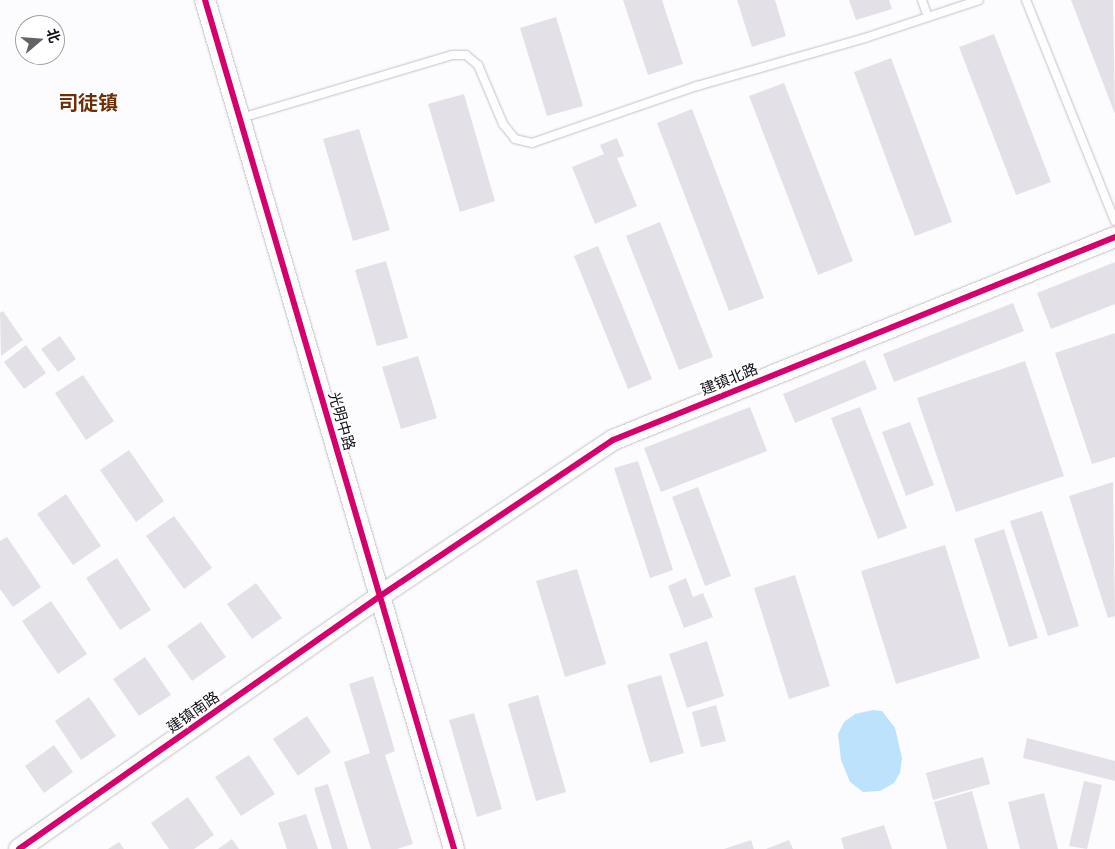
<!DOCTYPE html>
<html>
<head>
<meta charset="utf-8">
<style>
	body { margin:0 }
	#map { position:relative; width:1115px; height:849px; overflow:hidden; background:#fcfbfd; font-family:Poppins,"Noto Sans SC",sans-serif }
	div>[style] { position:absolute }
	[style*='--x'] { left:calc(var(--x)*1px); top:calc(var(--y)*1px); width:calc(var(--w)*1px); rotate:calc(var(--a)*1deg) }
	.water>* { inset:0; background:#bde3fc }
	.building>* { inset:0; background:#e3e1e7 }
	.roads { filter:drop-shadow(0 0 1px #c3c1c7) drop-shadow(0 0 1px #c3c1c7) }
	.service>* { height:8px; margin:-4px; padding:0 4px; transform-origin:4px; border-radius:4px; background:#fffeff }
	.tertiary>* { height:20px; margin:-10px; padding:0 10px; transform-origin:10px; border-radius:10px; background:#fffeff }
	.cycleway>* { height:6px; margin:-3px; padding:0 3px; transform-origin:3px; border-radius:3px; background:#d6006c }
	span { translate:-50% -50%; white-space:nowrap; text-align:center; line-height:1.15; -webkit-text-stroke:4px #fff; paint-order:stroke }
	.street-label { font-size:15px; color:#131018 }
	.district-label { font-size:20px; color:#6d2f07; font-weight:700 }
	.north { position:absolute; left:15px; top:15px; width:50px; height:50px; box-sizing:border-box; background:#fff; border:1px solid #a19fa3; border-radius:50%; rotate:72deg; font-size:14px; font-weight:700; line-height:20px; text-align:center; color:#131018 }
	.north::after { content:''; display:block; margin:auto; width:18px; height:22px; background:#656268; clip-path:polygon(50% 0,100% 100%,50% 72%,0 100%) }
</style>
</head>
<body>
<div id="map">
	<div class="water">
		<i style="clip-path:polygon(873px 710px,882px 711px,895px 728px,902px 758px,900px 773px,894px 783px,880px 791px,863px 792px,850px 782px,841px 760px,838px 734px,844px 722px,855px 714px)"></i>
	</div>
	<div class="building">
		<i style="clip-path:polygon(623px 0,662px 0,683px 64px,648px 75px)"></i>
		<i style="clip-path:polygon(737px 0,775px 0,786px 36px,752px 47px)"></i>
		<i style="clip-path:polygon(849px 0,889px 0,892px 9px,856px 20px)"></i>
		<i style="clip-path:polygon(1071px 0,1113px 0,1115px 114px)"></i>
		<i style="clip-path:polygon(556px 17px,583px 106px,547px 116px,520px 28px)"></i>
		<i style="clip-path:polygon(994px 34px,1051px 182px,1016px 195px,959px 47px)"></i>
		<i style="clip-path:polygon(891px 58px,952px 222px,915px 236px,854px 72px)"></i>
		<i style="clip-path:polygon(784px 83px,853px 261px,818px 275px,749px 96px)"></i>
		<i style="clip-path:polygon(464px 94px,495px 201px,460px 212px,428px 104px)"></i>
		<i style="clip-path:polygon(692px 109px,764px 298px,729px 311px,657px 123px)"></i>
		<i style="clip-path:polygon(359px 129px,390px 230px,353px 241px,323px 139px)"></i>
		<i style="clip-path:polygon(617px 138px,624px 156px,617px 158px,637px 206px,595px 224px,572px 167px,604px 154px,600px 145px)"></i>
		<i style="clip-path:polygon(660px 222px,713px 357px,679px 370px,626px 236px)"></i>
		<i style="clip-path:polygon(598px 246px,652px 379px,628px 389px,574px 256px)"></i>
		<i style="clip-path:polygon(386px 261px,408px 338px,377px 346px,355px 270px)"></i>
		<i style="clip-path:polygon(1115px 262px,1115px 304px,1051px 329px,1037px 293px)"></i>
		<i style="clip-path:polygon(1013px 303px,1024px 331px,894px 382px,883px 354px)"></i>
		<i style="clip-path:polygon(3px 311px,23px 340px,1px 356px,0 313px)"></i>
		<i style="clip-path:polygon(1115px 333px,1115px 457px,1092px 464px,1055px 353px)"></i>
		<i style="clip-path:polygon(60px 336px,76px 359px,58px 372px,41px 349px)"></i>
		<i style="clip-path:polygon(26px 345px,46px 373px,24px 389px,4px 362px)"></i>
		<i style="clip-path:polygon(418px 356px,437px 418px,401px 429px,382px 367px)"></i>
		<i style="clip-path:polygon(865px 360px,877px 389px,795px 423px,783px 394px)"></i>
		<i style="clip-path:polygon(1025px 361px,1064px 476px,956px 512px,917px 398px)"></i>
		<i style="clip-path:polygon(83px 375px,114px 421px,86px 440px,55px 393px)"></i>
		<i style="clip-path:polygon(750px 407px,767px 451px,661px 492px,644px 448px)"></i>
		<i style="clip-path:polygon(860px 407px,907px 528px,878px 539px,831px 418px)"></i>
		<i style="clip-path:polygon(910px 422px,934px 485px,906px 496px,882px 432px)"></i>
		<i style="clip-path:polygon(129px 450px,164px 501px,136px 522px,100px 470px)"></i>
		<i style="clip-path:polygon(638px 461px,673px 570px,650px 578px,614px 468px)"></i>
		<i style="clip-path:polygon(1113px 482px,1115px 616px,1108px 618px,1069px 496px)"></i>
		<i style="clip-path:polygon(698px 487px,731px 576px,705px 586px,672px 497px)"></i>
		<i style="clip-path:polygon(66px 494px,101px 546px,73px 565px,37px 514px)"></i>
		<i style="clip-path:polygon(1042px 511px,1079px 626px,1048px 636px,1010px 521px)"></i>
		<i style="clip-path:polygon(174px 516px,212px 568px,184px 589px,146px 536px)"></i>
		<i style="clip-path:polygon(1004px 529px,1038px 638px,1009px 647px,974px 539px)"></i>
		<i style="clip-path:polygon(7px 537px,41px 587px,13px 607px,0 589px,0 541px)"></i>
		<i style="clip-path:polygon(945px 545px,980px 658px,896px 684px,861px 571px)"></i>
		<i style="clip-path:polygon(117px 558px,151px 610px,120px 630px,86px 578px)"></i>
		<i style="clip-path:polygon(577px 569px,606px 664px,565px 677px,536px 581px)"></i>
		<i style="clip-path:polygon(795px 575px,830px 686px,789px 699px,754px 588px)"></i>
		<i style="clip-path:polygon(686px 578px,693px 597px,703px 593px,713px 617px,684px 628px,668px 586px)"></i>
		<i style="clip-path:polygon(256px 583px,282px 618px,252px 639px,227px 604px)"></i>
		<i style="clip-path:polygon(51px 601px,87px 654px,58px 674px,22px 621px)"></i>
		<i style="clip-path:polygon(201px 622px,226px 657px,192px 681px,167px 646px)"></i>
		<i style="clip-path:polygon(707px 641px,724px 696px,687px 708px,669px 654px)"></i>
		<i style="clip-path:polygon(145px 657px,171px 695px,139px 716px,113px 679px)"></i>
		<i style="clip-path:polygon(661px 675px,684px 753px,650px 763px,627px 685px)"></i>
		<i style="clip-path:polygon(373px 676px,395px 751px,385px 755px,413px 844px,397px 849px,371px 849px,344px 762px,370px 753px,349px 684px)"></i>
		<i style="clip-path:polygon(538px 695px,566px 792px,536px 801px,508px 704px)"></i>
		<i style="clip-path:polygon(89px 697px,116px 736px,81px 760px,55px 721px)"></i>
		<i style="clip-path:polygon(716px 705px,726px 741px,701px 747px,692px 712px)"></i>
		<i style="clip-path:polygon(474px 713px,502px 809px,477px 817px,449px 720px)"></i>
		<i style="clip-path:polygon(307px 716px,331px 752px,298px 776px,273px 739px)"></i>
		<i style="clip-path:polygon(1027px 738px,1115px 761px,1115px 781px,1023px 758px)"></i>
		<i style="clip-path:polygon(54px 745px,73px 772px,44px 793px,25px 766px)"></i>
		<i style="clip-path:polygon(249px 755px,275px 794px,241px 816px,215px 777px)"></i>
		<i style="clip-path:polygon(983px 757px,990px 784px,933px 800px,926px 773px)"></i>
		<i style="clip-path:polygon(1084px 781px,1102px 785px,1087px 849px,1069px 846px)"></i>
		<i style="clip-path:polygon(328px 784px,348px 849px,332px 849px,314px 788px)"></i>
		<i style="clip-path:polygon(972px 791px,988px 849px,947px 849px,934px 802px)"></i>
		<i style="clip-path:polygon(1044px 793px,1058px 849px,1020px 849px,1008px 802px)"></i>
		<i style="clip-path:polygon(188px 797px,214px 835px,194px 849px,169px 849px,151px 823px)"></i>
		<i style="clip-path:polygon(306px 814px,318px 849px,287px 849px,278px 823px)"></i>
		<i style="clip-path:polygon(884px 825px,892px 849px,844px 849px,841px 838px)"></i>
		<i style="clip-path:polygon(232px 839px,239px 849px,218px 849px)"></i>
		<i style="clip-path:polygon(751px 840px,754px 849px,724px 849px)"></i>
		<i style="clip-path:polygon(789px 840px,793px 849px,766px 849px)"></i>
		<i style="clip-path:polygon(119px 842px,124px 849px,108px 849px)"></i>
	</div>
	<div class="roads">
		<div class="service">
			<i style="--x:922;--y:0;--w:18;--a:71"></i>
			<i style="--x:1026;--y:0;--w:238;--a:68.1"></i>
			<i style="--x:241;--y:118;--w:220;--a:-16.6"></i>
			<i style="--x:452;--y:55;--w:14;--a:0"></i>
			<i style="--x:466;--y:55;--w:16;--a:40"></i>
			<i style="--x:478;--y:65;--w:64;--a:67"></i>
			<i style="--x:503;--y:124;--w:19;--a:51"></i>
			<i style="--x:515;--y:139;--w:17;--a:13"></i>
			<i style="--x:532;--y:143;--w:175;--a:-19.1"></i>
			<i style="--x:697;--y:86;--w:175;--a:-15.9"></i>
			<i style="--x:865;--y:38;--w:120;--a:-18.4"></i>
		</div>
		<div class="tertiary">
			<i style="--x:205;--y:0;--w:885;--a:73.65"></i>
			<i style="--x:19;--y:849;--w:441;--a:-35"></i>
			<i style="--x:380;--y:596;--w:280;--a:-33.8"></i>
			<i style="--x:613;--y:440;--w:541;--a:-22.02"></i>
		</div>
	</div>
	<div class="cycleway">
		<i style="--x:205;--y:0;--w:885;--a:73.65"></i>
		<i style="--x:19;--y:849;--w:441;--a:-35"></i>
		<i style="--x:380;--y:596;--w:280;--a:-33.8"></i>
		<i style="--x:613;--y:440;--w:541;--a:-22.02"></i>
	</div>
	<div class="street-label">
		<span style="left:729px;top:379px;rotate:-22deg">建镇北路</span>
		<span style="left:342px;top:421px;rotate:74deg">光明中路</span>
		<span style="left:193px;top:712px;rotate:-35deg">建镇南路</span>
	</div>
	<div class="district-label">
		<span style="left:88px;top:103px">司徒镇</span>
	</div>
	<div class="north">北</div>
</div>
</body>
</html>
